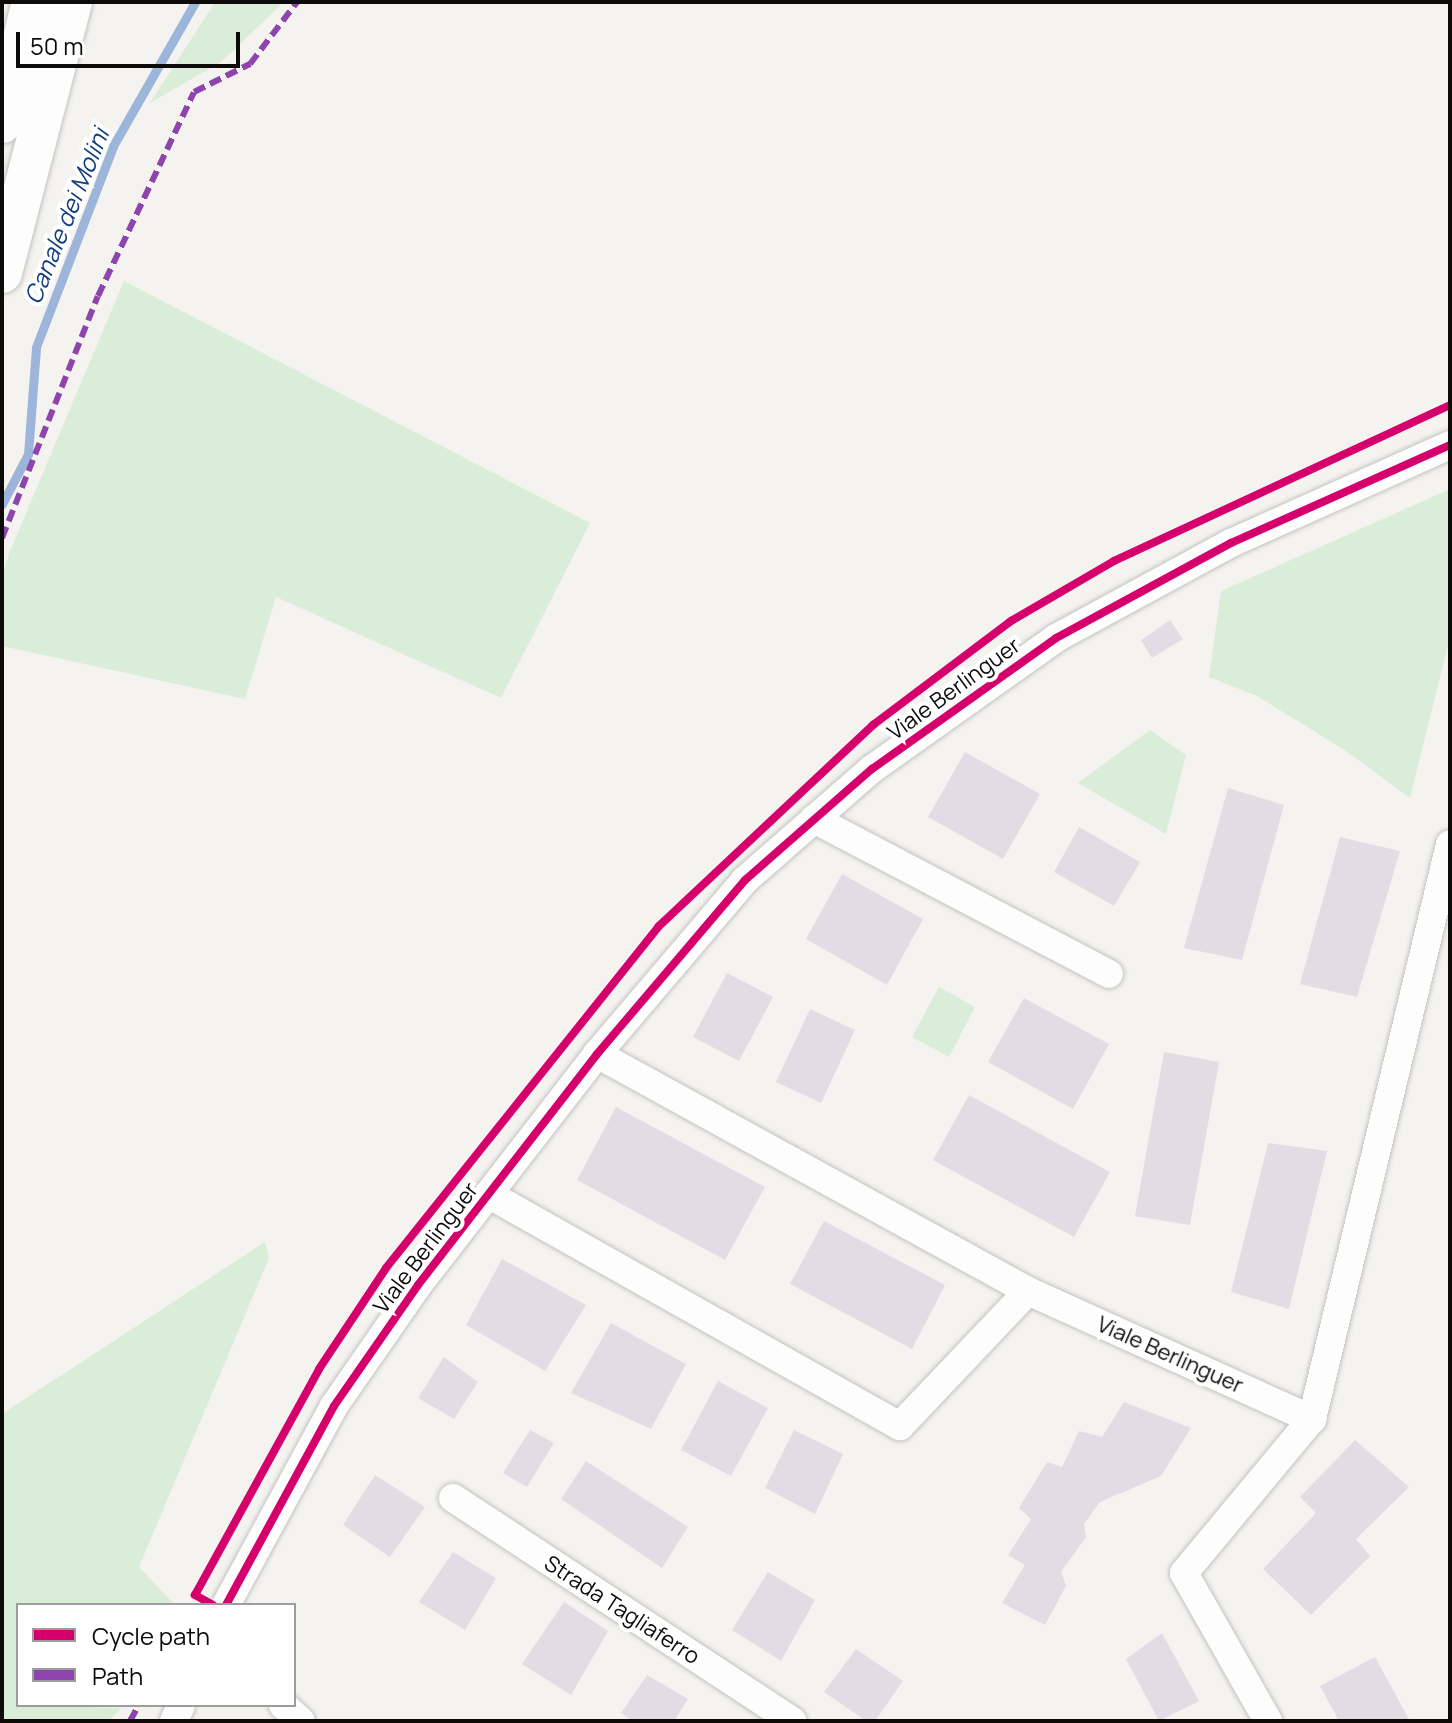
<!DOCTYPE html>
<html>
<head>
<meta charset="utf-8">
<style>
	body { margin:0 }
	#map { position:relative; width:1452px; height:1723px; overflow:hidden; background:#f4f3f0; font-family:Manrope,sans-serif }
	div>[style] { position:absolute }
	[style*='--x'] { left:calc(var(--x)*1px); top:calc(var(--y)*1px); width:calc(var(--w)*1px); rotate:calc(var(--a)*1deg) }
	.green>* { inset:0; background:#daedd8 }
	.stream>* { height:9px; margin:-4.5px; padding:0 4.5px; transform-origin:4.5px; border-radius:4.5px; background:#9db5db }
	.building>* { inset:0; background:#e2dde5 }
	.roads { filter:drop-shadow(0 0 2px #c4c3c0) drop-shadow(0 0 2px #c4c3c0) }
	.street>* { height:28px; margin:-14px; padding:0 14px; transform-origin:14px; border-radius:14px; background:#fdfdfd }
	.secondary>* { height:40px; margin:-20px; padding:0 20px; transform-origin:20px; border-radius:20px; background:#fdfdfd }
	.quiet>* { height:6px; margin-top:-3px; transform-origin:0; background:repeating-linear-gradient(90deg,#8e44ad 0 12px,transparent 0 18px) }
	.cycleway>* { height:8px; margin:-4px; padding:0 4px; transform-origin:4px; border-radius:4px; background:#d6006c }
	span { translate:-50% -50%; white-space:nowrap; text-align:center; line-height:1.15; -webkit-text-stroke:8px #fff; paint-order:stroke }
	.street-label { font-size:22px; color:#0c0b0a }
	.water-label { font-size:24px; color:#123e7f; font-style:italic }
	.frame { position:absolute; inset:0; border:4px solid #0c0b0a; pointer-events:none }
	.legend { position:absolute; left:16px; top:1603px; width:280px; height:104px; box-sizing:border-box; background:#fff; border:2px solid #9e9d9d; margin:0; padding:10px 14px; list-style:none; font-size:24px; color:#0c0b0a }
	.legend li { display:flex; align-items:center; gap:16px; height:40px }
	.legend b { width:40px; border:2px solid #9e9d9d }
	.scale { position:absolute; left:16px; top:32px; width:224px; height:36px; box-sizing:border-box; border:4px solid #0c0b0a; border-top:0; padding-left:10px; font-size:24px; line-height:28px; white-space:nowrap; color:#0c0b0a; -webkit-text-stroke:6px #fff; paint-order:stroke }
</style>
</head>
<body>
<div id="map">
	<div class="green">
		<i style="clip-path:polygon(215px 2px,284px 2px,221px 62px,150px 103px)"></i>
		<i style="clip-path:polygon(124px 281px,590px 523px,501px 698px,276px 597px,245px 699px,2px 646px,2px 576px,10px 551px)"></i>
		<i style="clip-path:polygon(1450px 489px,1450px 637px,1410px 798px,1346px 751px,1257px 696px,1209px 677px,1221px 591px)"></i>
		<i style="clip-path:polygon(1150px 730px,1186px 755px,1166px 834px,1078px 783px)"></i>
		<i style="clip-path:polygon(939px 987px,975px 1007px,949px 1057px,912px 1037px)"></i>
		<i style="clip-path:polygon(265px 1242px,269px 1258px,139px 1567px,175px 1605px,18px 1605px,18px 1705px,121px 1708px,109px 1721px,2px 1721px,2px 1414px)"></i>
	</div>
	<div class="stream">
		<i style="--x:2;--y:504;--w:56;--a:-62.5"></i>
		<i style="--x:28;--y:454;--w:107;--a:-85.7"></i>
		<i style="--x:36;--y:347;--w:215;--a:-69"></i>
		<i style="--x:113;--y:146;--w:166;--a:-60.3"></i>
	</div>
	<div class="building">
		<i style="clip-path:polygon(1170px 620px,1183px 639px,1152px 658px,1141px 640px)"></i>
		<i style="clip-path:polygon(965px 752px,1040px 794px,1003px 859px,928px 817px)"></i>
		<i style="clip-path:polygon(1228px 788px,1284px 805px,1242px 960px,1184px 948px)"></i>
		<i style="clip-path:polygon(1079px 827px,1140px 862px,1114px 906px,1054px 872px)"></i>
		<i style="clip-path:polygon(1340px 837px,1400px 851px,1357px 997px,1300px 984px)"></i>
		<i style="clip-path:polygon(842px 874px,923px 919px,887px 985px,806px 939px)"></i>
		<i style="clip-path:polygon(727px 973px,773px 997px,739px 1061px,693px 1037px)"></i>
		<i style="clip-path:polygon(1024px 998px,1109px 1044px,1073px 1109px,988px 1062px)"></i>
		<i style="clip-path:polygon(810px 1009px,855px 1030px,821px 1103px,776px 1082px)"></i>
		<i style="clip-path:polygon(1164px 1052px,1219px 1062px,1190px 1225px,1135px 1216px)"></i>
		<i style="clip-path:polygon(969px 1095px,1110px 1172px,1074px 1237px,933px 1160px)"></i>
		<i style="clip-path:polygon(616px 1107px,765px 1187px,725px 1260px,577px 1180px)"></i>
		<i style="clip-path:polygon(1268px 1143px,1327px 1151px,1289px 1309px,1231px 1292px)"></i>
		<i style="clip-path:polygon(824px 1221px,945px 1285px,912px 1349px,790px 1284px)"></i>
		<i style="clip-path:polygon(502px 1259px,586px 1305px,545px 1371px,466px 1325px)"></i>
		<i style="clip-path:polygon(611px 1323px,686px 1364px,651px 1429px,571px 1393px)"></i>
		<i style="clip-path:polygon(444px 1357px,478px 1382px,454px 1419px,418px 1398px)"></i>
		<i style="clip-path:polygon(718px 1381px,768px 1408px,731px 1476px,681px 1450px)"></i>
		<i style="clip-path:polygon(1124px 1402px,1191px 1428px,1161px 1476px,1100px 1502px,1084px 1524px,1086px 1537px,1061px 1572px,1066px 1586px,1045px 1625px,1002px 1603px,1025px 1565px,1008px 1555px,1031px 1519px,1019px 1508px,1047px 1462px,1062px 1467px,1079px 1431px,1102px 1437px)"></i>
		<i style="clip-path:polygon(530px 1430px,554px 1443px,527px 1487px,503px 1473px)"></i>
		<i style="clip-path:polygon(794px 1430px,843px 1454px,815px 1514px,765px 1488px)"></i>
		<i style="clip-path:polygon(1355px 1440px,1409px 1487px,1356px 1539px,1370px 1556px,1311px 1615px,1263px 1569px,1316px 1513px,1300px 1497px)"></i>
		<i style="clip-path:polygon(586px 1461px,688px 1527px,662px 1568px,561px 1499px)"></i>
		<i style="clip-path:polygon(375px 1475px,425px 1507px,390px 1557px,343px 1525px)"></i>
		<i style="clip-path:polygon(453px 1552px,496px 1578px,465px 1630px,419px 1602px)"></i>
		<i style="clip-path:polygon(768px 1572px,815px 1600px,781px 1661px,732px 1630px)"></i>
		<i style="clip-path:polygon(564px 1602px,608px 1631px,571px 1695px,522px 1664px)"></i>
		<i style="clip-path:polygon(1162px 1633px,1199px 1701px,1159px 1721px,1126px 1659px)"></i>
		<i style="clip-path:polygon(856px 1649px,903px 1681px,875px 1721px,866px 1721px,824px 1692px)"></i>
		<i style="clip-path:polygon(1375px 1657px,1410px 1721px,1339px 1721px,1320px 1686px)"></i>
		<i style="clip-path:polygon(647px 1675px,688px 1699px,674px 1721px,633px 1721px,621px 1713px)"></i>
	</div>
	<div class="roads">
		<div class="street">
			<i style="--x:814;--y:819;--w:333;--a:27.7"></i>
			<i style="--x:597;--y:1054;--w:492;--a:28.8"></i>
			<i style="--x:1028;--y:1291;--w:312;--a:24.3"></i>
			<i style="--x:488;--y:1194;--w:473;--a:29.4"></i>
			<i style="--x:900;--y:1426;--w:186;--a:-46.5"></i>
			<i style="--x:453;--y:1498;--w:406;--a:33.3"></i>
			<i style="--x:226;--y:1605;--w:226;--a:-61.5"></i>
			<i style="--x:334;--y:1406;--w:147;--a:-55.2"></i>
			<i style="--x:418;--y:1285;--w:292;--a:-52.2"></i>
			<i style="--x:597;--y:1054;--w:228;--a:-49.6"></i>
			<i style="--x:745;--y:880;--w:169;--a:-41.2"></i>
			<i style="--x:872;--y:769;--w:226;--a:-35.4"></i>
			<i style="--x:1056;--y:638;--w:199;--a:-28.5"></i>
			<i style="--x:1231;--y:543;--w:240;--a:-24.1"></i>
			<i style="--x:283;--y:1705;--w:24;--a:42"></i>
			<i style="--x:174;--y:1721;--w:17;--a:-66"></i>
			<i style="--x:1268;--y:1721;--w:170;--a:-119.6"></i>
			<i style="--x:1184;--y:1573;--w:200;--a:-50.3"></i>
			<i style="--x:1312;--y:1419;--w:591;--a:-76.5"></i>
		</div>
		<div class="secondary">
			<i style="--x:2;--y:123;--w:125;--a:-76.1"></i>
			<i style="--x:2;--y:273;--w:280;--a:-75.5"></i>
		</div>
	</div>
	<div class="quiet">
		<i style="--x:2;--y:538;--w:260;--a:-68.4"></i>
		<i style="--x:98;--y:296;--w:225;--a:-64.8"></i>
		<i style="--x:194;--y:92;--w:63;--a:-26.6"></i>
		<i style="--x:250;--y:64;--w:78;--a:-52.8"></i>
		<i style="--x:130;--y:1721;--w:18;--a:-61"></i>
	</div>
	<div class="cycleway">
		<i style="--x:213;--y:1605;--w:21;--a:-151"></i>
		<i style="--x:195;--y:1595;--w:258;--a:-61.2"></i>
		<i style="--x:319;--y:1369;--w:121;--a:-56.4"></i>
		<i style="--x:386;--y:1268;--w:438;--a:-51.4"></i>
		<i style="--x:659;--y:926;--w:294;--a:-43.2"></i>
		<i style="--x:873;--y:725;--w:173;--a:-37"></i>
		<i style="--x:1011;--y:621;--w:119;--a:-30.2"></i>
		<i style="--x:1114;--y:561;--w:370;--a:-24.9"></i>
		<i style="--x:226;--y:1605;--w:226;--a:-61.5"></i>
		<i style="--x:334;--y:1406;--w:147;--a:-55.2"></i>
		<i style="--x:418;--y:1285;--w:292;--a:-52.2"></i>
		<i style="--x:597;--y:1054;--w:228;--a:-49.6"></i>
		<i style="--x:745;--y:880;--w:169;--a:-41.2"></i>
		<i style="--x:872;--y:769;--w:226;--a:-35.4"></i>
		<i style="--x:1056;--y:638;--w:199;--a:-28.5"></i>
		<i style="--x:1231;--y:543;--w:240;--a:-24.1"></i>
	</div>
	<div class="street-label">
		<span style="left:954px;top:689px;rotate:-36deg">Viale Berlinguer</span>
		<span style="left:426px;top:1248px;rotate:-53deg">Viale Berlinguer</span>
		<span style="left:1170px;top:1355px;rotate:24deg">Viale Berlinguer</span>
		<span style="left:622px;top:1610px;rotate:33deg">Strada Tagliaferro</span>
	</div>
	<div class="water-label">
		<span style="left:66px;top:216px;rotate:-68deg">Canale dei Molini</span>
	</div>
	<div class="frame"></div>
	<ul class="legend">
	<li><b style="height:10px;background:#d6006c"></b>Cycle path</li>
	<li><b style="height:10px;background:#8e44ad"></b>Path</li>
	</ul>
	<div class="scale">50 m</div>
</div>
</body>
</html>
